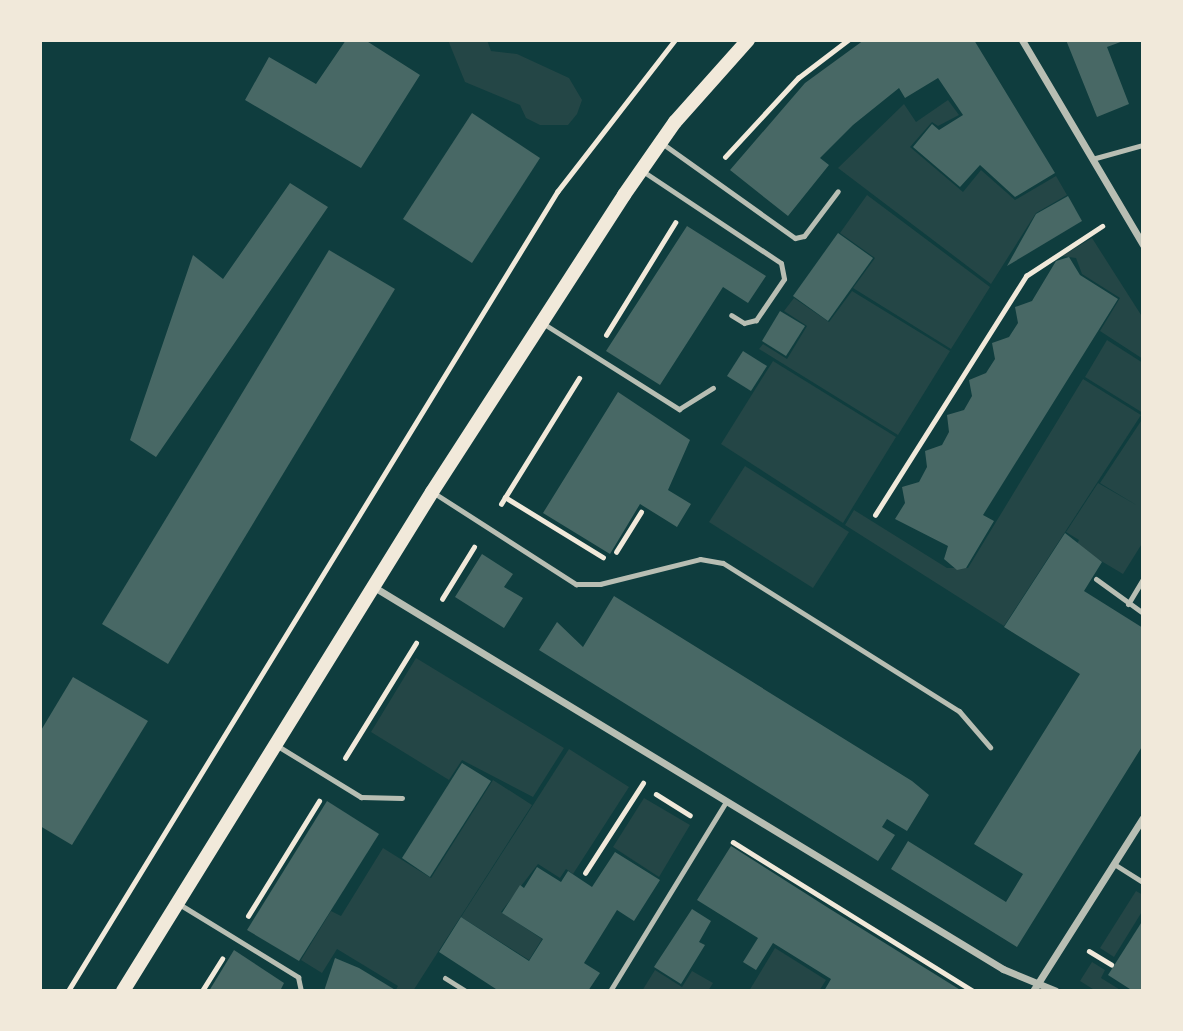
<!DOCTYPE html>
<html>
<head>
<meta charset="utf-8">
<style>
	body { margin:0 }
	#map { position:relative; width:1183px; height:1031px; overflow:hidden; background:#0f3d3e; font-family:Spectral,serif }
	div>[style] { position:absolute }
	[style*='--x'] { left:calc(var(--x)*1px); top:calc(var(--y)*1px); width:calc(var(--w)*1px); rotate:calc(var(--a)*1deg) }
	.green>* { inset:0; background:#244646 }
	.building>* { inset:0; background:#486865 }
	.path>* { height:4.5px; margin:-2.25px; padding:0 2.25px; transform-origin:2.25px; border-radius:2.25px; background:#f1e9da }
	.service>* { height:5px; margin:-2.5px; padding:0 2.5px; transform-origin:2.5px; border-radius:2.5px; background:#b8beb3 }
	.minor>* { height:7px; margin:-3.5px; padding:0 3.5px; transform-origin:3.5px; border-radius:3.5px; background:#b8beb3 }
	.secondary>* { height:14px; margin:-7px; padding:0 7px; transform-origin:7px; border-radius:7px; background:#f1e9da }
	span { translate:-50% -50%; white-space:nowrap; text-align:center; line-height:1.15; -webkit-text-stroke:6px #f1e9da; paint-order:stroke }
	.frame { position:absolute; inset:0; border:42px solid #f1e9da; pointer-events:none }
</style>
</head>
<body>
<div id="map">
	<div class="green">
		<i style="clip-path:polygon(448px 40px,487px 40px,491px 51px,517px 54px,569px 78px,582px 100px,577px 114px,568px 125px,540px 125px,526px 118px,520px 105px,465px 82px)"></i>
		<i style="clip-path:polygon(948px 100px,959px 115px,938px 126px,932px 122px,910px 147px,963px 192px,981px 170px,1015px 200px,1056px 176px,1067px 195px,1036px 213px,991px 284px,838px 168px,904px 104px,916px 122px)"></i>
		<i style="clip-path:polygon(867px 195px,990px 287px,951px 349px,853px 288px,875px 258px,840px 233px)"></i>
		<i style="clip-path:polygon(1092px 238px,1143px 318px,1143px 359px,1100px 331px,1120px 298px,1082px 274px,1076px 258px,1062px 256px)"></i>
		<i style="clip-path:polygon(852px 291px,950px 351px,898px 435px,759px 349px,763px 344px,787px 359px,807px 326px,784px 311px,794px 298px,829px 322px)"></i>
		<i style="clip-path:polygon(1107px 340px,1143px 363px,1143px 413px,1085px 377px)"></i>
		<i style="clip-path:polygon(773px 361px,896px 437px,843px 523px,721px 444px)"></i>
		<i style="clip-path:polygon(1083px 379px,1141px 415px,1004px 626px,845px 525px,854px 510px,947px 568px,968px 568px)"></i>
		<i style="clip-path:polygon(1143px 418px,1143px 542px,1123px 574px,1076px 546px,1079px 540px,1066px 532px,1098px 483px,1138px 506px,1100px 483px)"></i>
		<i style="clip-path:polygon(745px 466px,849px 532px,813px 588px,709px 522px)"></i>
		<i style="clip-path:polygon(416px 658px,564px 748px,533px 797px,462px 760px,449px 780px,371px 732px)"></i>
		<i style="clip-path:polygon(569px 749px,629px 787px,573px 874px,566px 869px,560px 878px,538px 864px,501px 912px,542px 939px,529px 960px,461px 917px)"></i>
		<i style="clip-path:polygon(493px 780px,532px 805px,413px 991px,395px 991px,398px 986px,337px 949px,322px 973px,301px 960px,331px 911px,341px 916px,383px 848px,431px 878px)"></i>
		<i style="clip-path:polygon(644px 798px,690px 825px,659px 877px,613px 847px)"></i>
		<i style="clip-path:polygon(1136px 891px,1143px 895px,1143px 910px,1114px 957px,1100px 948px)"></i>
		<i style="clip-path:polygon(775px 948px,826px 980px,819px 991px,749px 991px)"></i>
		<i style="clip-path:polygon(1092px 962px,1105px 970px,1101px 978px,1122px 991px,1096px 991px,1080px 981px)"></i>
		<i style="clip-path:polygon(655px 970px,682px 987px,692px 971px,713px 983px,708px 991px,642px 991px)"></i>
	</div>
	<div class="building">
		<i style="clip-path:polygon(346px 40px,365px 40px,420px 75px,361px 168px,245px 100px,269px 57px,316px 84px)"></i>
		<i style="clip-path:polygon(864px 40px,974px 40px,1055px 173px,1015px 197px,980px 165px,960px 187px,913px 147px,932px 124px,939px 130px,963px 115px,938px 78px,905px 98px,899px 88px,853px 125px,820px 158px,829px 165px,788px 216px,730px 170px,805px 83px)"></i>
		<i style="clip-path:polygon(1066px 40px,1126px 40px,1107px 47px,1129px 104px,1097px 117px)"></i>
		<i style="clip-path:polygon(472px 113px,540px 158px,472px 263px,403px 219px)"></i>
		<i style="clip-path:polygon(290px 183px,328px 207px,156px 457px,130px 440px,193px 255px,223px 279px)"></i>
		<i style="clip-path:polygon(1068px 196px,1082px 221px,1007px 266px,1036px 214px)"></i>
		<i style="clip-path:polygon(687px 226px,766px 276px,748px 303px,723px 287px,660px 385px,606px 351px)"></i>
		<i style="clip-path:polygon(838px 233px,873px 258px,828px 321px,793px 296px)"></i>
		<i style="clip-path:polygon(329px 250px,395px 289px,168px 664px,102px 624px)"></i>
		<i style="clip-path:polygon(1069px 257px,1080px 275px,1118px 299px,983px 515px,994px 521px,966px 568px,957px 570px,944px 559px,948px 546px,895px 519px,905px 503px,902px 487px,919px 482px,927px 467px,925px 451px,942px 445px,949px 432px,947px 415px,964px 410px,972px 396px,969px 380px,986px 373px,995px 359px,992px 343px,1009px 337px,1018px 323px,1015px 307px,1032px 301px,1056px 261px)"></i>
		<i style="clip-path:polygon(780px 311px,805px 326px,786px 356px,762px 341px)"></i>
		<i style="clip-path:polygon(743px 351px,767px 366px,751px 391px,727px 376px)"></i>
		<i style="clip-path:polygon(618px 392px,690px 440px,668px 490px,691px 504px,677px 527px,640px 504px,610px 554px,543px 513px)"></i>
		<i style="clip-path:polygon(1065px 533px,1102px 562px,1084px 591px,1143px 628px,1143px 745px,1017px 947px,891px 869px,908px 841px,1006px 902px,1023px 874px,974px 844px,1080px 674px,1004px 627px)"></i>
		<i style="clip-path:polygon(482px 554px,513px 574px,504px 587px,523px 598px,504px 628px,455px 597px)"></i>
		<i style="clip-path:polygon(614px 596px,912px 781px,929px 795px,907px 831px,887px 819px,882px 827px,895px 835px,878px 861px,539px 650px,557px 622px,583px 647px)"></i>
		<i style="clip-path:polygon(73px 677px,148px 721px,72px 845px,40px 826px,40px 732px)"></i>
		<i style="clip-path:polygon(462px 763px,491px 781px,430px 877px,402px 858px)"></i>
		<i style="clip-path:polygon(327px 801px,379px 834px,299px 961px,247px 930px)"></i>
		<i style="clip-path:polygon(731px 846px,830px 909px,962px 991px,824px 991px,831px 979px,773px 943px,756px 970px,743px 962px,758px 938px,697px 900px)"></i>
		<i style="clip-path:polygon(615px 852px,660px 880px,634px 921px,617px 910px,584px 963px,600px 973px,588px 991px,499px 991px,439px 952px,461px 917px,529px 961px,543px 939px,502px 913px,520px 885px,524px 888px,537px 867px,561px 882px,568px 871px,592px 887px)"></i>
		<i style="clip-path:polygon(692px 909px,711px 921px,699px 942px,705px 945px,681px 984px,654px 967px)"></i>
		<i style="clip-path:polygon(1143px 920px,1143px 991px,1133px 991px,1108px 975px)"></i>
		<i style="clip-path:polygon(234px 950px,284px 983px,280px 991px,209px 991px)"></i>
		<i style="clip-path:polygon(335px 958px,359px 968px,397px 991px,324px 991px)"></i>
	</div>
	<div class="path">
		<i style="--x:725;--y:157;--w:108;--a:-47.3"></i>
		<i style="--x:798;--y:78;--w:63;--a:-37.2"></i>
		<i style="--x:606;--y:335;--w:132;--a:-58.4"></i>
		<i style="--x:505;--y:497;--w:115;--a:31.5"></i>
		<i style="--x:501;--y:504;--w:148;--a:-58.2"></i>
		<i style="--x:875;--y:515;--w:283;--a:-57.7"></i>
		<i style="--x:1026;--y:276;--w:91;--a:-33.3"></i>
		<i style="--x:616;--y:552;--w:47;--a:-58"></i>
		<i style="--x:442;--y:599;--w:61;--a:-58.4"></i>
		<i style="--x:345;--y:758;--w:135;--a:-58.3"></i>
		<i style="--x:656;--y:794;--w:40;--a:32"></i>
		<i style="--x:733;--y:842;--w:282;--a:31.8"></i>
		<i style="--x:585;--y:873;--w:107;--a:-57.2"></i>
		<i style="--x:248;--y:916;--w:135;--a:-58.3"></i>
		<i style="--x:1089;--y:951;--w:26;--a:31"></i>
		<i style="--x:68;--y:991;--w:937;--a:-58.53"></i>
		<i style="--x:557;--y:192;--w:192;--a:-52.2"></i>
		<i style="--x:202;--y:991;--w:38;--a:-58"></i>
	</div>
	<div class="service">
		<i style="--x:663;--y:144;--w:162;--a:35.5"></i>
		<i style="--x:795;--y:238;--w:9;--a:-13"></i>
		<i style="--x:804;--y:236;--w:56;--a:-52.9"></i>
		<i style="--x:1092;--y:159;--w:53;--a:-15.4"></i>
		<i style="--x:644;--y:172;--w:164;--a:33.6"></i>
		<i style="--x:781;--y:263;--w:16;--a:79"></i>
		<i style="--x:784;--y:279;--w:50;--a:124.3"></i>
		<i style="--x:756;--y:320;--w:12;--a:166"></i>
		<i style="--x:744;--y:323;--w:15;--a:-148"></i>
		<i style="--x:544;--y:324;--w:160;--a:32.2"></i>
		<i style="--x:679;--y:409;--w:40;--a:-32"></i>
		<i style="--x:434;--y:493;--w:169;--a:32.7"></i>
		<i style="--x:576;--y:584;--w:24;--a:0"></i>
		<i style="--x:600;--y:584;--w:103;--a:-14"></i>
		<i style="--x:700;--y:559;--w:23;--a:10"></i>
		<i style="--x:723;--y:563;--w:279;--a:32.1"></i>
		<i style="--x:959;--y:711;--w:48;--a:49.3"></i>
		<i style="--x:1096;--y:579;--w:58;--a:35.9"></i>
		<i style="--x:1128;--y:604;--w:29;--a:-59"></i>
		<i style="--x:276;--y:745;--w:100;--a:31.5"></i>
		<i style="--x:361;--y:797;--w:41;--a:1.4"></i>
		<i style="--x:1114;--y:864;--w:34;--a:32"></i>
		<i style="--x:179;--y:904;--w:140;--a:31.5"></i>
		<i style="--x:298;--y:977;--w:14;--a:78"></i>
		<i style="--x:445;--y:978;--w:25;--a:32"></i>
		<i style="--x:610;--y:991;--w:222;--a:-58.5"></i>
	</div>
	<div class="minor">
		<i style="--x:1022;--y:40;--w:238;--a:59.4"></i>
		<i style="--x:374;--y:587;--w:736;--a:31.27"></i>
		<i style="--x:1003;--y:969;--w:57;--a:22.5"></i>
		<i style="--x:1033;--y:991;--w:205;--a:-57.6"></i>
	</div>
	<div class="secondary">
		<i style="--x:123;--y:991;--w:587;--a:-58.23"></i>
		<i style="--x:432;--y:492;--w:354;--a:-57.1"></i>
		<i style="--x:624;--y:195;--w:89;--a:-55.1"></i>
		<i style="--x:675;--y:122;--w:110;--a:-48.3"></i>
	</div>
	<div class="frame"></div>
</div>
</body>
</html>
